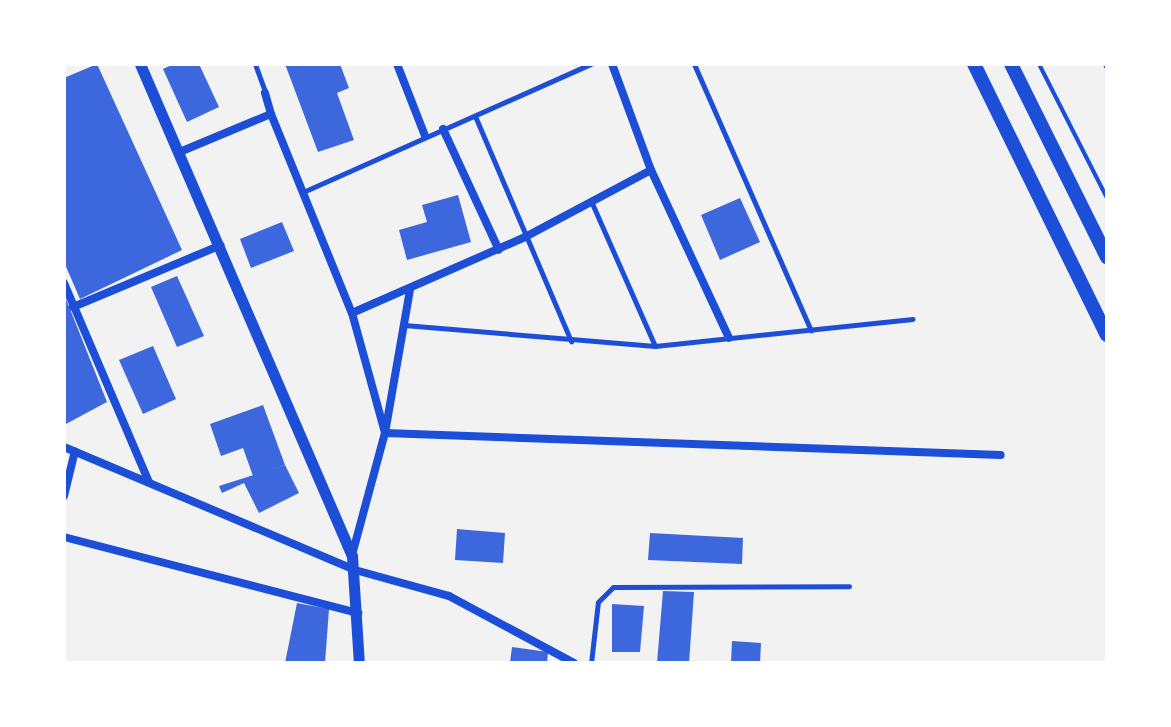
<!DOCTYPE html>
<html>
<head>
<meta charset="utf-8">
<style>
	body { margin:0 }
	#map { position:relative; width:1171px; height:727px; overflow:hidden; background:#f2f2f2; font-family:Lato,sans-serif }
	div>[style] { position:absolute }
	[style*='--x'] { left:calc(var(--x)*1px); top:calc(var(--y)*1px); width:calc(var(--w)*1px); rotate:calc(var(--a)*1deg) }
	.building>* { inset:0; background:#3d67dc }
	.path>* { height:4px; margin:-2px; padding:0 2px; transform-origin:2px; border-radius:2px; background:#1d4ed8 }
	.service>* { height:5px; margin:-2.5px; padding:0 2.5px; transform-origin:2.5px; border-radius:2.5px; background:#1d4ed8 }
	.pedestrian>* { height:7px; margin:-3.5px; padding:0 3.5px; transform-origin:3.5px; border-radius:3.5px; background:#1d4ed8 }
	.minor>* { height:8px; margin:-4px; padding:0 4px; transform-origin:4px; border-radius:4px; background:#1d4ed8 }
	.tertiary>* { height:11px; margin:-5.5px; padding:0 5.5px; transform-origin:5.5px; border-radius:5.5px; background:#1d4ed8 }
	.secondary>* { height:14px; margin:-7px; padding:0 7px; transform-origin:7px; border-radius:7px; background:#1d4ed8 }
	span { translate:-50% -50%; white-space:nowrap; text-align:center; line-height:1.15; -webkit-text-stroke:8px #fff; paint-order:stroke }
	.frame { position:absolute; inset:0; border:66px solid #fff; pointer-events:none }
</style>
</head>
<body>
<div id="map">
	<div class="building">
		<i style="clip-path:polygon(97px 64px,182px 250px,80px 299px,64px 262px,64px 78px)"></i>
		<i style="clip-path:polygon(174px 64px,199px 64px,219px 107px,187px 122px,163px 69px)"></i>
		<i style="clip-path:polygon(285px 64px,340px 64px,349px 88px,337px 93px,354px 140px,318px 152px)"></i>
		<i style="clip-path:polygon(458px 195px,471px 242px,407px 260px,399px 230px,427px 222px,422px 205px)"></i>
		<i style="clip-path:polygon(740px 198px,760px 242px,720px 260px,701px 215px)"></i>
		<i style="clip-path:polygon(282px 222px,294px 251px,251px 268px,240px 239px)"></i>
		<i style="clip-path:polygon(177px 276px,204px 336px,177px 347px,151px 287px)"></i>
		<i style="clip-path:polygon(64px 294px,107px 402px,64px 425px)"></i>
		<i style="clip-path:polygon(153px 346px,176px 399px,143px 414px,119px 360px)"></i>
		<i style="clip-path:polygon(263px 405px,285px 465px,253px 476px,243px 448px,221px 456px,210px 424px)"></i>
		<i style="clip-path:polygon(285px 465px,299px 493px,259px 513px,244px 483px,222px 493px,219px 486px)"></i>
		<i style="clip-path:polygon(457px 529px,505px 533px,503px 563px,455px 560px)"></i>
		<i style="clip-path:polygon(650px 533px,743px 538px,742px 564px,648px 560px)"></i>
		<i style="clip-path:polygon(663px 591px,694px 592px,689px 663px,657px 663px)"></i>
		<i style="clip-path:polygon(297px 603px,329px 609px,325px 663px,285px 663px)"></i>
		<i style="clip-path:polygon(612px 604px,644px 606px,640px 652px,612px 652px)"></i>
		<i style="clip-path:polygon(732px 641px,761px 643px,760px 663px,731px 663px)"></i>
		<i style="clip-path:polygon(512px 647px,548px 652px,547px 663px,510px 663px)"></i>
	</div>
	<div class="path">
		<i style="--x:1039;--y:64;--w:150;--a:63.1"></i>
	</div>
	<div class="service">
		<i style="--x:255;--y:64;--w:30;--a:70"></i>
		<i style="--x:694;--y:64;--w:291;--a:66.3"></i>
		<i style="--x:475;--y:116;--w:245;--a:66.9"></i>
		<i style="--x:303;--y:192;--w:315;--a:-24"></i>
		<i style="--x:591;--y:201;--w:158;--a:66.2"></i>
		<i style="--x:404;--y:325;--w:252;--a:4.8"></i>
		<i style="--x:655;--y:346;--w:259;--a:-6"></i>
		<i style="--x:591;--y:663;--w:61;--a:-83.5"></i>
		<i style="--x:598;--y:602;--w:21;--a:-45"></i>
		<i style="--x:613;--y:587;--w:236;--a:-0.2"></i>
	</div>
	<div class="pedestrian">
		<i style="--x:1106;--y:64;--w:2;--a:63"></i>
	</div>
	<div class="minor">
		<i style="--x:397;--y:64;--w:77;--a:68.7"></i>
		<i style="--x:612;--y:64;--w:113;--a:69.8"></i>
		<i style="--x:651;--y:170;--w:185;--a:65.1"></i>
		<i style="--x:271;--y:114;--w:215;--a:67.9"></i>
		<i style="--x:352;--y:313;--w:124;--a:74.6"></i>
		<i style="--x:443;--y:129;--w:133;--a:65.2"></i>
		<i style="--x:182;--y:151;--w:96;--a:-22.6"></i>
		<i style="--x:271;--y:114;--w:22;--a:-106"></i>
		<i style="--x:64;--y:283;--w:216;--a:66.9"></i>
		<i style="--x:73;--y:307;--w:160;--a:-22.7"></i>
		<i style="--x:352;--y:313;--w:191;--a:-23.7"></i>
		<i style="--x:527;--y:236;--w:140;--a:-28"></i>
		<i style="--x:385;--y:433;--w:616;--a:2.05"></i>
		<i style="--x:64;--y:447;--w:316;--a:22.9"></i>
		<i style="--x:355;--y:570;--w:98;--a:15.5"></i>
		<i style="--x:449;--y:596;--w:142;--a:28.2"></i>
		<i style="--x:64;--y:496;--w:46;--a:-76.3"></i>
		<i style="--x:64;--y:537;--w:304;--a:14.5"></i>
		<i style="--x:352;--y:555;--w:126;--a:-74.9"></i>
		<i style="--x:385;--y:433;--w:145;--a:-80.1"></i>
	</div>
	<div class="tertiary">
		<i style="--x:140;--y:64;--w:536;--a:66.69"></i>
		<i style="--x:352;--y:556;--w:107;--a:86.3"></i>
	</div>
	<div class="secondary">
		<i style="--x:974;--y:64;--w:302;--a:63.9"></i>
		<i style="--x:1011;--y:64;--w:216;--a:63.6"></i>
	</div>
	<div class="frame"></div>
</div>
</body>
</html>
